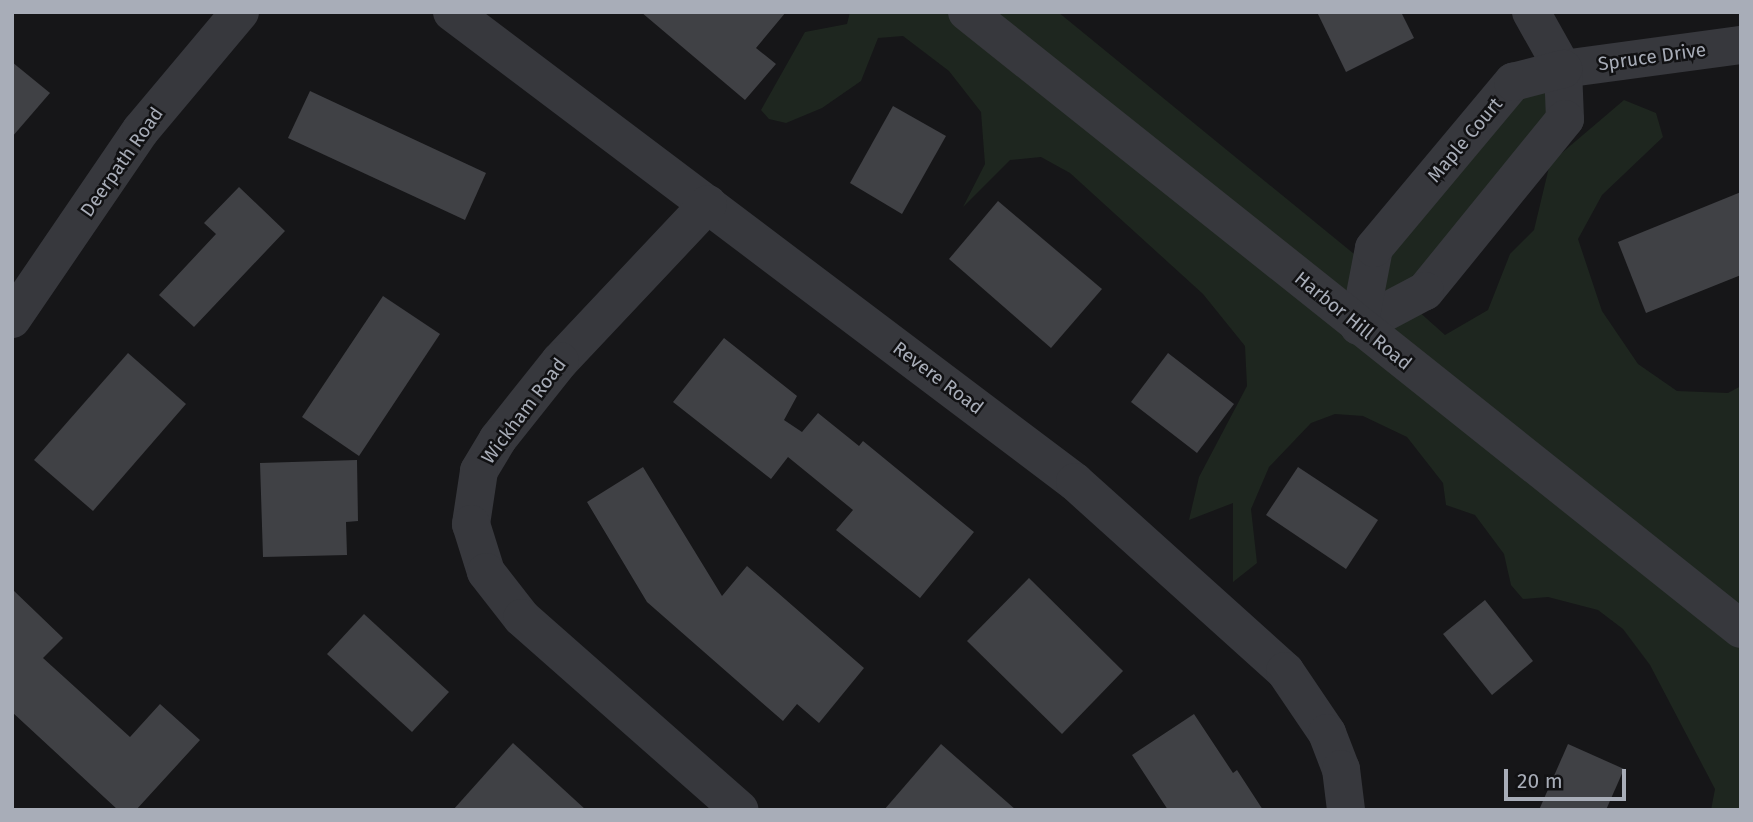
<!DOCTYPE html>
<html>
<head>
<meta charset="utf-8">
<style>
	body { margin:0 }
	#map { position:relative; width:1753px; height:822px; overflow:hidden; background:#161618; font-family:"Fira Sans",sans-serif }
	div>[style] { position:absolute }
	[style*='--x'] { left:calc(var(--x)*1px); top:calc(var(--y)*1px); width:calc(var(--w)*1px); rotate:calc(var(--a)*1deg) }
	.green>* { inset:0; background:#1e261f }
	.building>* { inset:0; background:#404145 }
	.minor>* { height:38px; margin:-19px; padding:0 19px; transform-origin:19px; border-radius:19px; background:#37383d }
	.tertiary>* { height:38px; margin:-19px; padding:0 19px; transform-origin:19px; border-radius:19px; background:#37383d }
	span { translate:-50% -50%; white-space:nowrap; text-align:center; line-height:1.15; -webkit-text-stroke:5px #111113; paint-order:stroke }
	.street-label { font-size:19px; color:#a8adb8 }
	.frame { position:absolute; inset:0; border:14px solid #a8adb8; pointer-events:none }
	.scale { position:absolute; left:1504px; top:769px; width:122px; height:32px; box-sizing:border-box; border:4px solid #a8adb8; border-top:0; padding-left:9px; font-size:21px; line-height:24px; white-space:nowrap; color:#a8adb8; -webkit-text-stroke:5px #111113; paint-order:stroke }
</style>
</head>
<body>
<div id="map">
	<div class="green">
		<i style="clip-path:polygon(850px 12px,1058px 12px,1370px 267px,1513px 82px,1563px 69px,1565px 119px,1407px 301px,1445px 335px,1488px 310px,1510px 254px,1534px 230px,1550px 163px,1624px 100px,1656px 113px,1663px 137px,1602px 195px,1578px 239px,1602px 311px,1638px 364px,1677px 391px,1728px 393px,1741px 386px,1741px 810px,1711px 810px,1715px 789px,1650px 665px,1623px 629px,1598px 610px,1548px 597px,1523px 599px,1511px 585px,1504px 554px,1475px 515px,1446px 505px,1443px 483px,1407px 437px,1363px 416px,1335px 414px,1311px 423px,1269px 467px,1251px 509px,1257px 563px,1233px 582px,1233px 503px,1189px 520px,1199px 477px,1247px 386px,1245px 346px,1203px 294px,1070px 173px,1041px 157px,1010px 160px,963px 207px,985px 164px,981px 112px,949px 71px,903px 36px,878px 38px,861px 81px,822px 108px,786px 123px,769px 119px,761px 110px,805px 32px,847px 24px)"></i>
	</div>
	<div class="building">
		<i style="clip-path:polygon(641px 12px,786px 12px,756px 48px,776px 64px,745px 100px)"></i>
		<i style="clip-path:polygon(1317px 12px,1401px 12px,1414px 38px,1346px 72px)"></i>
		<i style="clip-path:polygon(12px 62px,50px 93px,12px 137px)"></i>
		<i style="clip-path:polygon(310px 91px,486px 173px,465px 220px,288px 138px)"></i>
		<i style="clip-path:polygon(893px 106px,946px 136px,902px 214px,850px 183px)"></i>
		<i style="clip-path:polygon(239px 187px,285px 231px,194px 327px,159px 295px,216px 234px,204px 223px)"></i>
		<i style="clip-path:polygon(1741px 192px,1741px 275px,1646px 313px,1618px 242px)"></i>
		<i style="clip-path:polygon(998px 201px,1102px 289px,1051px 348px,949px 259px)"></i>
		<i style="clip-path:polygon(383px 296px,440px 334px,359px 456px,302px 417px)"></i>
		<i style="clip-path:polygon(724px 338px,797px 396px,784px 420px,802px 432px,818px 413px,859px 446px,863px 441px,974px 532px,920px 598px,836px 530px,853px 510px,788px 457px,771px 479px,673px 402px)"></i>
		<i style="clip-path:polygon(128px 353px,186px 404px,93px 511px,34px 460px)"></i>
		<i style="clip-path:polygon(1168px 353px,1234px 404px,1197px 453px,1131px 402px)"></i>
		<i style="clip-path:polygon(357px 460px,358px 521px,346px 522px,347px 555px,263px 557px,260px 463px)"></i>
		<i style="clip-path:polygon(643px 467px,722px 596px,747px 566px,864px 668px,819px 723px,797px 704px,783px 721px,647px 602px,587px 502px)"></i>
		<i style="clip-path:polygon(1298px 467px,1378px 520px,1346px 569px,1266px 515px)"></i>
		<i style="clip-path:polygon(1029px 578px,1123px 671px,1062px 734px,967px 641px)"></i>
		<i style="clip-path:polygon(12px 589px,63px 638px,43px 658px,130px 737px,160px 704px,200px 740px,136px 810px,118px 810px,12px 712px)"></i>
		<i style="clip-path:polygon(1485px 600px,1533px 661px,1492px 695px,1443px 634px)"></i>
		<i style="clip-path:polygon(364px 614px,449px 692px,412px 732px,327px 654px)"></i>
		<i style="clip-path:polygon(1194px 714px,1233px 773px,1237px 770px,1263px 810px,1168px 810px,1132px 755px)"></i>
		<i style="clip-path:polygon(513px 743px,586px 810px,453px 810px)"></i>
		<i style="clip-path:polygon(941px 744px,1016px 810px,884px 810px)"></i>
		<i style="clip-path:polygon(1568px 744px,1624px 769px,1606px 810px,1539px 810px)"></i>
	</div>
	<div class="minor">
		<i style="--x:452;--y:12;--w:780;--a:37.03"></i>
		<i style="--x:1075;--y:482;--w:283;--a:42"></i>
		<i style="--x:1285;--y:671;--w:75;--a:55.9"></i>
		<i style="--x:1327;--y:733;--w:39;--a:69"></i>
		<i style="--x:1341;--y:769;--w:41;--a:83"></i>
		<i style="--x:1531;--y:12;--w:65;--a:60.7"></i>
		<i style="--x:1563;--y:69;--w:180;--a:-7.7"></i>
		<i style="--x:1563;--y:69;--w:50;--a:87.7"></i>
		<i style="--x:1565;--y:119;--w:222;--a:129.1"></i>
		<i style="--x:1425;--y:291;--w:75;--a:152.1"></i>
		<i style="--x:1359;--y:326;--w:79;--a:-79.1"></i>
		<i style="--x:1374;--y:248;--w:217;--a:-50.1"></i>
		<i style="--x:1513;--y:82;--w:52;--a:-14.6"></i>
		<i style="--x:708;--y:204;--w:216;--a:133.3"></i>
		<i style="--x:560;--y:361;--w:100;--a:128.5"></i>
		<i style="--x:498;--y:439;--w:37;--a:121"></i>
		<i style="--x:479;--y:471;--w:54;--a:98.6"></i>
		<i style="--x:471;--y:524;--w:50;--a:72.6"></i>
		<i style="--x:486;--y:572;--w:58;--a:52"></i>
		<i style="--x:522;--y:618;--w:290;--a:41.4"></i>
		<i style="--x:12;--y:319;--w:229;--a:-55.7"></i>
		<i style="--x:141;--y:130;--w:154;--a:-50"></i>
	</div>
	<div class="tertiary">
		<i style="--x:967;--y:12;--w:990;--a:38.56"></i>
	</div>
	<div class="street-label">
		<span style="left:1652px;top:57px;rotate:-8deg">Spruce Drive</span>
		<span style="left:1465px;top:140px;rotate:-50deg">Maple Court</span>
		<span style="left:122px;top:162px;rotate:-55deg">Deerpath Road</span>
		<span style="left:1353px;top:321px;rotate:39deg">Harbor Hill Road</span>
		<span style="left:938px;top:378px;rotate:37deg">Revere Road</span>
		<span style="left:524px;top:411px;rotate:-53deg">Wickham Road</span>
	</div>
	<div class="frame"></div>
	<div class="scale">20 m</div>
</div>
</body>
</html>
